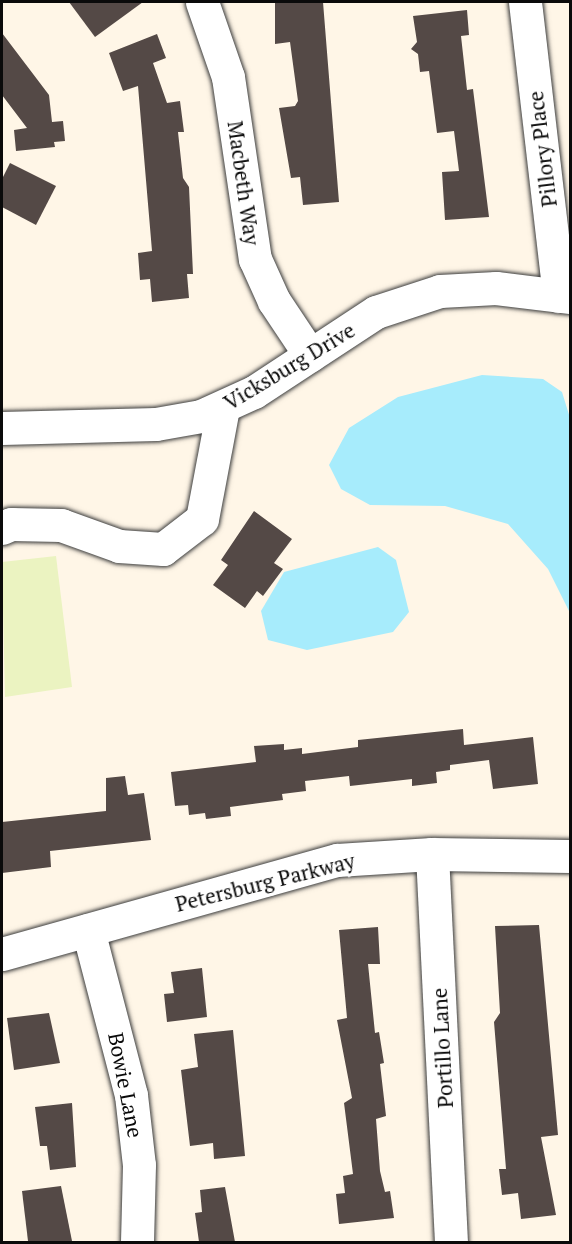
<!DOCTYPE html>
<html>
<head>
<meta charset="utf-8">
<style>
	body { margin:0 }
	#map { position:relative; width:572px; height:1244px; overflow:hidden; background:#fff6e7; font-family:"PT Serif",serif }
	div>[style] { position:absolute }
	[style*='--x'] { left:calc(var(--x)*1px); top:calc(var(--y)*1px); width:calc(var(--w)*1px); rotate:calc(var(--a)*1deg) }
	.pitch>* { inset:0; background:#ebf3c1 }
	.water>* { inset:0; background:#a7ecfc }
	.building>* { inset:0; background:#544946 }
	.roads { filter:drop-shadow(0 0 2px #3d3d3d) drop-shadow(0 0 2px #3d3d3d) }
	.minor>* { height:33px; margin:-16.5px; padding:0 16.5px; transform-origin:16.5px; border-radius:16.5px; background:#fff }
	span { translate:-50% -50%; white-space:nowrap; text-align:center; line-height:1.15; -webkit-text-stroke:6px #fff; paint-order:stroke }
	.street-label { font-size:21px; color:#0a0a0a }
	.frame { position:absolute; inset:0; border:3px solid #0a0a0a; pointer-events:none }
</style>
</head>
<body>
<div id="map">
	<div class="pitch">
		<i style="clip-path:polygon(56px 556px,72px 687px,5px 697px,2px 562px)"></i>
	</div>
	<div class="water">
		<i style="clip-path:polygon(482px 375px,543px 379px,562px 392px,570px 418px,570px 613px,548px 569px,508px 524px,445px 506px,370px 505px,341px 489px,329px 465px,349px 428px,398px 397px)"></i>
		<i style="clip-path:polygon(378px 547px,396px 560px,409px 612px,393px 632px,307px 650px,268px 640px,261px 611px,284px 572px)"></i>
	</div>
	<div class="building">
		<i style="clip-path:polygon(69px 2px,143px 2px,95px 37px)"></i>
		<i style="clip-path:polygon(275px 2px,323px 2px,339px 202px,303px 205px,300px 177px,291px 178px,279px 108px,295px 106px,298px 101px,290px 42px,275px 44px)"></i>
		<i style="clip-path:polygon(467px 10px,469px 35px,461px 36px,467px 90px,473px 89px,489px 217px,445px 220px,442px 172px,459px 171px,454px 131px,437px 133px,429px 71px,420px 72px,418px 54px,411px 49px,417px 42px,413px 16px)"></i>
		<i style="clip-path:polygon(2px 33px,49px 95px,52px 122px,63px 121px,65px 141px,54px 142px,55px 147px,16px 151px,14px 130px,27px 128px,2px 95px)"></i>
		<i style="clip-path:polygon(157px 34px,166px 58px,153px 63px,167px 103px,180px 101px,184px 132px,178px 132px,183px 178px,189px 187px,193px 274px,187px 274px,189px 298px,152px 302px,150px 279px,140px 280px,138px 253px,152px 251px,138px 86px,123px 91px,109px 53px)"></i>
		<i style="clip-path:polygon(10px 163px,56px 186px,36px 225px,2px 207px,2px 179px)"></i>
		<i style="clip-path:polygon(254px 511px,292px 539px,274px 563px,283px 569px,263px 596px,257px 591px,245px 608px,213px 585px,228px 565px,221px 560px)"></i>
		<i style="clip-path:polygon(463px 729px,464px 745px,533px 737px,538px 784px,493px 789px,489px 760px,450px 765px,450px 770px,436px 772px,437px 783px,412px 786px,412px 779px,350px 786px,349px 776px,305px 781px,306px 791px,282px 794px,283px 800px,230px 807px,231px 816px,206px 819px,205px 813px,189px 815px,188px 805px,175px 806px,171px 772px,256px 762px,254px 746px,284px 744px,284px 750px,302px 748px,302px 754px,358px 747px,358px 740px)"></i>
		<i style="clip-path:polygon(125px 776px,128px 795px,144px 793px,151px 840px,50px 851px,51px 867px,2px 873px,2px 822px,106px 811px,106px 778px)"></i>
		<i style="clip-path:polygon(539px 925px,558px 1135px,541px 1137px,556px 1215px,521px 1219px,518px 1193px,502px 1195px,499px 1169px,506px 1169px,494px 1022px,500px 1013px,495px 926px)"></i>
		<i style="clip-path:polygon(378px 927px,380px 964px,368px 964px,375px 1033px,379px 1032px,384px 1063px,380px 1064px,386px 1116px,376px 1119px,380px 1171px,385px 1192px,390px 1191px,394px 1218px,339px 1224px,336px 1194px,345px 1193px,343px 1176px,353px 1174px,344px 1103px,352px 1098px,337px 1020px,347px 1018px,339px 930px)"></i>
		<i style="clip-path:polygon(202px 968px,207px 1017px,167px 1022px,164px 994px,174px 993px,171px 972px)"></i>
		<i style="clip-path:polygon(49px 1013px,60px 1063px,14px 1070px,7px 1018px)"></i>
		<i style="clip-path:polygon(233px 1030px,245px 1156px,214px 1159px,213px 1143px,190px 1146px,181px 1070px,198px 1067px,194px 1034px)"></i>
		<i style="clip-path:polygon(72px 1103px,76px 1167px,50px 1170px,47px 1146px,40px 1146px,35px 1107px)"></i>
		<i style="clip-path:polygon(61px 1186px,72px 1241px,28px 1241px,22px 1191px)"></i>
		<i style="clip-path:polygon(225px 1187px,235px 1242px,199px 1242px,195px 1213px,202px 1212px,200px 1190px)"></i>
	</div>
	<div class="roads">
		<div class="minor">
			<i style="--x:202;--y:2;--w:79;--a:70.9"></i>
			<i style="--x:228;--y:77;--w:184;--a:81.6"></i>
			<i style="--x:255;--y:259;--w:46;--a:65.7"></i>
			<i style="--x:274;--y:301;--w:65;--a:56.3"></i>
			<i style="--x:525;--y:2;--w:296;--a:83.4"></i>
			<i style="--x:2;--y:428;--w:154;--a:-1.5"></i>
			<i style="--x:156;--y:424;--w:46;--a:-10.1"></i>
			<i style="--x:201;--y:416;--w:58;--a:-24.4"></i>
			<i style="--x:254;--y:392;--w:146;--a:-33.3"></i>
			<i style="--x:376;--y:312;--w:67;--a:-18.2"></i>
			<i style="--x:440;--y:291;--w:56;--a:-3.1"></i>
			<i style="--x:496;--y:288;--w:75;--a:6.9"></i>
			<i style="--x:2;--y:528;--w:10;--a:-24"></i>
			<i style="--x:11;--y:524;--w:50;--a:1.1"></i>
			<i style="--x:61;--y:525;--w:62;--a:19.9"></i>
			<i style="--x:119;--y:546;--w:44;--a:3.9"></i>
			<i style="--x:163;--y:549;--w:49;--a:-37.6"></i>
			<i style="--x:202;--y:519;--w:113;--a:-79.3"></i>
			<i style="--x:432;--y:854;--w:388;--a:87.2"></i>
			<i style="--x:88;--y:930;--w:171;--a:75.4"></i>
			<i style="--x:131;--y:1095;--w:70;--a:83.5"></i>
			<i style="--x:139;--y:1165;--w:77;--a:91.5"></i>
			<i style="--x:2;--y:954;--w:348;--a:-15.7"></i>
			<i style="--x:337;--y:860;--w:95;--a:-3.6"></i>
			<i style="--x:432;--y:854;--w:138;--a:0.8"></i>
		</div>
	</div>
	<div class="street-label">
		<span style="left:542px;top:149px;rotate:-97deg">Pillory Place</span>
		<span style="left:244px;top:183px;rotate:82deg">Macbeth Way</span>
		<span style="left:289px;top:366px;rotate:-31deg">Vicksburg Drive</span>
		<span style="left:265px;top:882px;rotate:-14deg">Petersburg Parkway</span>
		<span style="left:442px;top:1048px;rotate:-93deg">Portillo Lane</span>
		<span style="left:126px;top:1085px;rotate:79deg">Bowie Lane</span>
	</div>
	<div class="frame"></div>
</div>
</body>
</html>
